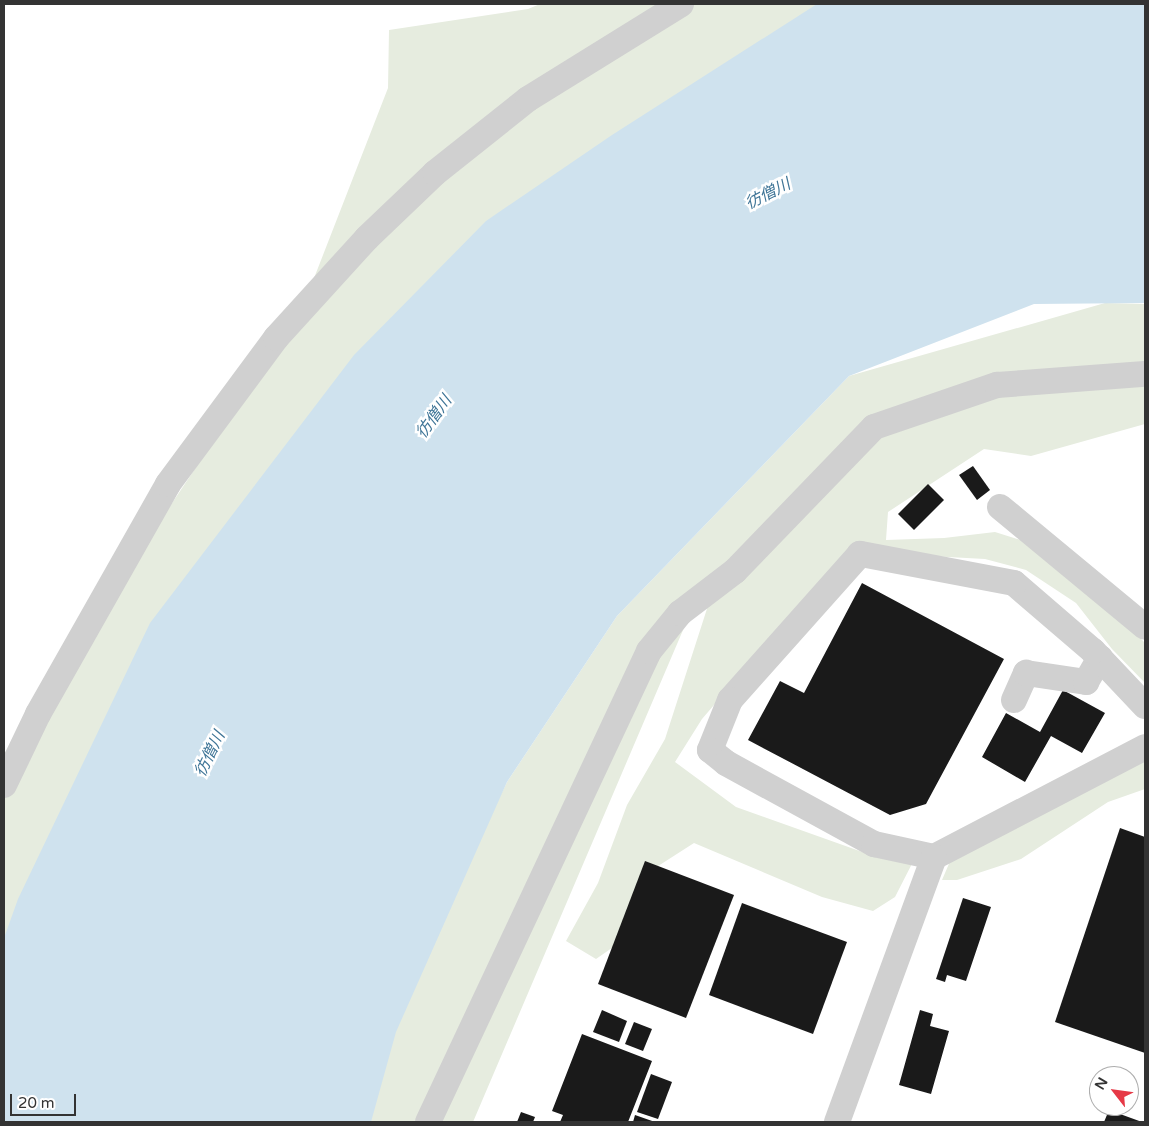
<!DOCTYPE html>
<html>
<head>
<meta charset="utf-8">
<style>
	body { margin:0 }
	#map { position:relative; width:1149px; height:1126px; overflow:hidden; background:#fff; font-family:"Varela Round","Noto Sans JP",sans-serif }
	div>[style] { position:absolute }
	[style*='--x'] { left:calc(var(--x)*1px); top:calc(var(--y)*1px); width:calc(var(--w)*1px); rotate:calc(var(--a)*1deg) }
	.green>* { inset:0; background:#e6ecdf }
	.water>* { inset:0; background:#cfe2ee }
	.building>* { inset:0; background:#1a1a1a }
	.minor>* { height:26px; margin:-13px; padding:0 13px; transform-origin:13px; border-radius:13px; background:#d0d0d0 }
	span { translate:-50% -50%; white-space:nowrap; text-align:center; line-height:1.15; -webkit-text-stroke:5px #fff; paint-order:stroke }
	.water-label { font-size:16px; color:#3f7597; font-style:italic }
	.frame { position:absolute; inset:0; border:5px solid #333; pointer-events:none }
	.north { position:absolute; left:1089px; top:1066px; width:50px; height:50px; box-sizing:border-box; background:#fff; border:1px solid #adadad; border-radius:50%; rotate:300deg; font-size:14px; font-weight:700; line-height:20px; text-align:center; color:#333 }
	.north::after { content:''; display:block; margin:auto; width:18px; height:22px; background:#e63946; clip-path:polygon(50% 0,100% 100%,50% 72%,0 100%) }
	.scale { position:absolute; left:10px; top:1094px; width:66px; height:22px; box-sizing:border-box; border:2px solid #333; border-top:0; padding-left:6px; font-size:15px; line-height:18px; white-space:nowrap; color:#333; -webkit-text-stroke:4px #fff; paint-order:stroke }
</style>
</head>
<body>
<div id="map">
	<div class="green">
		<i style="clip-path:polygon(540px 4px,863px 4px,4px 940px,4px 754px,302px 309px,388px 88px,389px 30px,528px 9px)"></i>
		<i style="clip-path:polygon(1105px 303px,1145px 304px,1145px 424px,1031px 456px,984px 449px,888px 512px,886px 540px,944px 538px,995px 532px,1053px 550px,1145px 643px,1145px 683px,1112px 649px,1076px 603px,1026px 570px,985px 559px,911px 555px,871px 544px,768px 642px,702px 719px,675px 762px,736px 807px,868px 854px,919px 850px,895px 897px,873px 911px,822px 897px,694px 843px,655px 868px,632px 934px,596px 959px,566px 941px,598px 883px,627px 805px,665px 739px,714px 587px,874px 427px,695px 602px,473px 1122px,361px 1122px,389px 1026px,507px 782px,617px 616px,849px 376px)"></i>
		<i style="clip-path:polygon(1145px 756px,1145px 789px,1108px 802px,1021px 859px,957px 880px,942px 880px,951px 859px)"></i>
	</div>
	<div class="water">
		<i style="clip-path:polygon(817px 4px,1145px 4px,1145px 303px,1034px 304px,849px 376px,617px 616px,507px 782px,396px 1032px,371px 1122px,4px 1122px,4px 938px,18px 899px,150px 623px,354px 355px,486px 221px,612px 135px)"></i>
	</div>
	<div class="building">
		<i style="clip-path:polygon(973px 466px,990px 490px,977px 500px,959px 475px)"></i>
		<i style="clip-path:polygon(928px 484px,944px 500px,914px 530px,898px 514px)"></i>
		<i style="clip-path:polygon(862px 583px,1004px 659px,926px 804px,890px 815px,748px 740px,780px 681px,804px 693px)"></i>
		<i style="clip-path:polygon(1063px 690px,1105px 713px,1082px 753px,1051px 736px,1025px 782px,982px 757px,1006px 713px,1040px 732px)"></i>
		<i style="clip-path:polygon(1120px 828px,1145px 837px,1145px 1053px,1055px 1022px)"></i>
		<i style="clip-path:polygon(645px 861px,734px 895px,686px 1018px,598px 984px)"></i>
		<i style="clip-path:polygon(963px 898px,991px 907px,966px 981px,947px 975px,945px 982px,936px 979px)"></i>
		<i style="clip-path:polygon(742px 903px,847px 942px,813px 1034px,709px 995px)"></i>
		<i style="clip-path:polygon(602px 1010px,627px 1021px,619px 1042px,593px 1032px)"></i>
		<i style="clip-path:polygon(920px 1010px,933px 1014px,930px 1026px,949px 1031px,931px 1094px,899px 1085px)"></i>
		<i style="clip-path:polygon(634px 1022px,652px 1029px,643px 1051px,625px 1044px)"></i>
		<i style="clip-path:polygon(582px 1034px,652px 1061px,628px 1122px,560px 1122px,563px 1115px,552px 1111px)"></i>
		<i style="clip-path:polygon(651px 1074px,672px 1082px,658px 1119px,637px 1112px)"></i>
		<i style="clip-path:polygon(1109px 1110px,1142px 1122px,1104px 1122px)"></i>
		<i style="clip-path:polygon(521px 1112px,535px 1117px,533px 1122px,517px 1122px)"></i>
		<i style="clip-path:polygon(635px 1115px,655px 1122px,633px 1122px)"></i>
	</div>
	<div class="minor">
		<i style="--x:1000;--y:507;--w:188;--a:39.6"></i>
		<i style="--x:1014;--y:700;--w:30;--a:-66"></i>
		<i style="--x:1026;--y:673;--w:61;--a:8.5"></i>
		<i style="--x:1086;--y:682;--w:28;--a:-60"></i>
		<i style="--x:1145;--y:706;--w:76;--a:-133.4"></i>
		<i style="--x:1093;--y:651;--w:104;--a:-139.3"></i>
		<i style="--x:1014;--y:583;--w:157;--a:-169.3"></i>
		<i style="--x:860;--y:554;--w:195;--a:131.7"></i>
		<i style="--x:730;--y:700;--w:54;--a:111.8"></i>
		<i style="--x:710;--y:750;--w:21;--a:39"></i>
		<i style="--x:726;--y:763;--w:169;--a:28.7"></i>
		<i style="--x:874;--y:844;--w:61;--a:12.2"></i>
		<i style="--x:934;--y:857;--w:238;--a:-27.5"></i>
		<i style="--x:4;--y:785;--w:79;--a:-64.4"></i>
		<i style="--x:38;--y:714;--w:264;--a:-60.5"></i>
		<i style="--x:168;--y:484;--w:182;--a:-53.5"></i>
		<i style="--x:276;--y:338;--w:135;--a:-47.7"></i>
		<i style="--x:367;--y:238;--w:94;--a:-43.7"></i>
		<i style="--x:435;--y:173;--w:119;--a:-38.5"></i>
		<i style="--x:528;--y:99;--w:180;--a:-31.8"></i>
		<i style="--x:428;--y:1122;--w:520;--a:-64.86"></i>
		<i style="--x:649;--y:651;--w:49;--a:-50.8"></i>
		<i style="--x:680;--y:613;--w:69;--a:-37.4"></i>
		<i style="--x:735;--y:571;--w:200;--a:-46"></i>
		<i style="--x:874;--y:427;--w:130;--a:-18.9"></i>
		<i style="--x:997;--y:385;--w:148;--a:-4.3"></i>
		<i style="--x:837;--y:1122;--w:282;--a:-69.9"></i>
	</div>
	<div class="water-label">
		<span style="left:768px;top:194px;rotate:-27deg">彷僧川</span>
		<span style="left:434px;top:417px;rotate:-54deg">彷僧川</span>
		<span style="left:210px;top:754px;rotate:-64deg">彷僧川</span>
	</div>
	<div class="frame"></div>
	<div class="north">N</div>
	<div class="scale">20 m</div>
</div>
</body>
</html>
